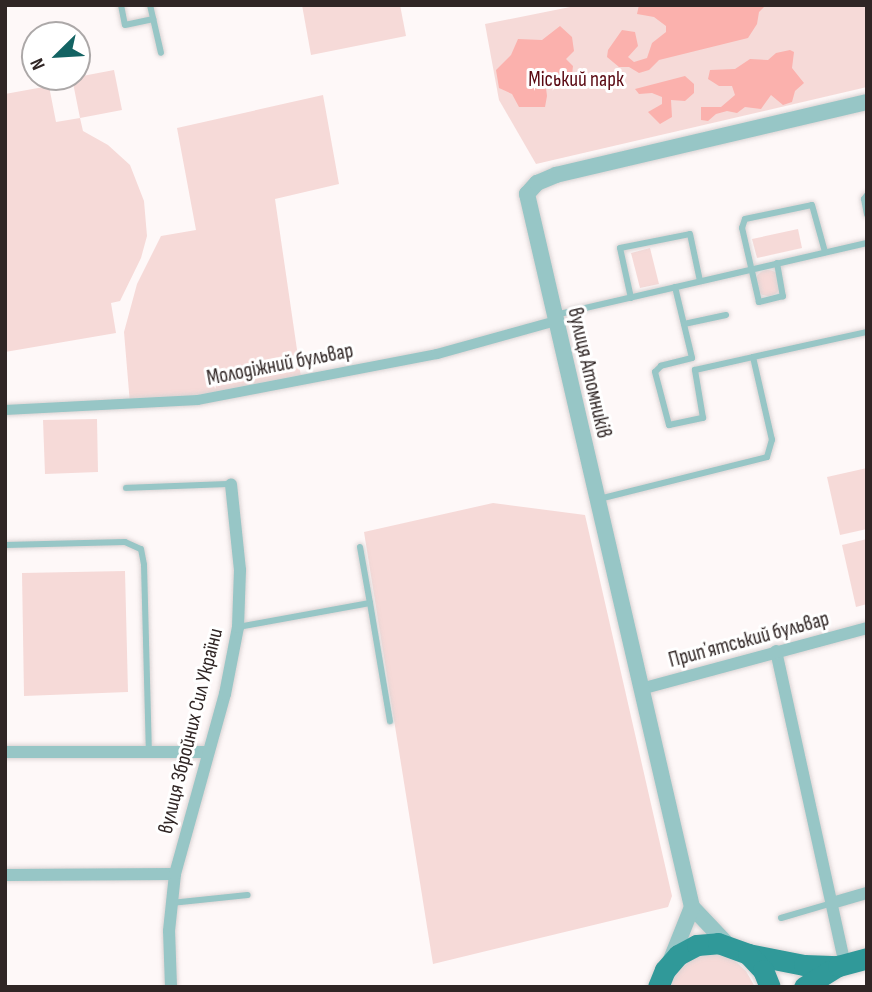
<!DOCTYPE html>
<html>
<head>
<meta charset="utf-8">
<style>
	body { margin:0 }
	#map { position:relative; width:872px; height:992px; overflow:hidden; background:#fef8f8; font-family:"Sofia Sans Condensed",sans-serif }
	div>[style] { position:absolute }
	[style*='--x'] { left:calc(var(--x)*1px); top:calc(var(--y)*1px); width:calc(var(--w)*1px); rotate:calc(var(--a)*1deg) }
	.green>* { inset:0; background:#f6dad8 }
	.round { border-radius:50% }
	.forest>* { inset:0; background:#fbb1ad }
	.roads { filter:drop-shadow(0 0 2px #d9d2d2) drop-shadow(0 0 2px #d9d2d2) }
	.service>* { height:6px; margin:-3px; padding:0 3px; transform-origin:3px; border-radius:3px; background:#97c6c6 }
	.pedestrian>* { height:10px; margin:-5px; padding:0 5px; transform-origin:5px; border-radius:5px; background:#97c6c6 }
	.minor>* { height:12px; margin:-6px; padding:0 6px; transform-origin:6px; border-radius:6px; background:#97c6c6 }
	.tertiary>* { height:16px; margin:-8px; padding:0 8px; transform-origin:8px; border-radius:8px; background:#97c6c6 }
	.primary>* { height:21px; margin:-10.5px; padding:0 10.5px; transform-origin:10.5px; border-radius:10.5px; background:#309999 }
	span { translate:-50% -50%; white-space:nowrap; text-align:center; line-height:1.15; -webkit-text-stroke:6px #fff; paint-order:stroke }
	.park-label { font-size:21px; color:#590811 }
	.street-label { font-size:21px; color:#302625 }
	.frame { position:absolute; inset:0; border:7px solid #302625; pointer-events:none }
	.north { position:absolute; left:21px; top:21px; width:70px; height:70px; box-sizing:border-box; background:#fff; border:2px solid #aca8a8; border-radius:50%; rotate:246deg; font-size:19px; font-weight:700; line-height:28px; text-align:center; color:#302625 }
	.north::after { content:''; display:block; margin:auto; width:24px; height:32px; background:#136363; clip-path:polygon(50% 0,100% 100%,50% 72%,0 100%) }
</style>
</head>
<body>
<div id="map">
	<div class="green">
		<i style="clip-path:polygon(302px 5px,400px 5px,406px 36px,311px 55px)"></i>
		<i style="clip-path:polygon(580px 5px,867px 5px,867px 87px,536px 164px,499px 100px,485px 24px)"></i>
		<i style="clip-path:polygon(114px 70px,122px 110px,80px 118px,83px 131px,108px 145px,130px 165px,144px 201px,147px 236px,141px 258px,120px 301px,111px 303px,116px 333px,5px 352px,5px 94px,49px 86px,56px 122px,80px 118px,72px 78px)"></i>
		<i style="clip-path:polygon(323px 95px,339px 184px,275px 199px,301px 377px,202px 398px,130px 404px,124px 332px,137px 284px,161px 236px,196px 230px,177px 128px)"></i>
		<i style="clip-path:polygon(798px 229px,802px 248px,757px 258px,752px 239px)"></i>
		<i style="clip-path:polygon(650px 248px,659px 284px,640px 288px,631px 253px)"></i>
		<i class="round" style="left:755px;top:270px;width:26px;height:26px"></i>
		<i style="clip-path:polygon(97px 419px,98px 472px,45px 474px,43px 420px)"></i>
		<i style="clip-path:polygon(867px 468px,867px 529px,840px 535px,827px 477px)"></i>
		<i style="clip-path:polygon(493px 503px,585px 515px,672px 896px,668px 907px,433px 964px,364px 532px)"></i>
		<i style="clip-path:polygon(867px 539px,867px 604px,856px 607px,842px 545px)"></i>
		<i style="clip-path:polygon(125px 571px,128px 692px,24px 696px,22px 573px)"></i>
		<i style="clip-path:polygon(703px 954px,719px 955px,734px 960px,746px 971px,755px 987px,666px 987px,687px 960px)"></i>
	</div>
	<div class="forest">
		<i style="clip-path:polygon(639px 5px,766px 5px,759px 12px,757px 24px,748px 38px,659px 60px,649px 70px,639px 73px,629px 67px,619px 67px,607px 57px,608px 50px,622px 30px,635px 32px,638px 46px,628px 57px,634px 62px,647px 58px,652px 43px,666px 32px,666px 26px,654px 17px,637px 14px)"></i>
		<i style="clip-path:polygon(560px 26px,572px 37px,574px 51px,566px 59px,573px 66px,572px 75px,564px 81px,554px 76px,545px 80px,547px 96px,545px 107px,519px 107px,512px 94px,499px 88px,496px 70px,511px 55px,518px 39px,542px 40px)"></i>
		<i style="clip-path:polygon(790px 50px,794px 52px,792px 68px,804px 83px,795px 91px,792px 102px,783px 105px,771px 95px,761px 109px,745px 107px,737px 113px,727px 111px,716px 114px,708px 121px,701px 120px,701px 107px,721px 107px,735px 95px,732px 86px,719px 86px,708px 79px,710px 70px,735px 69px,750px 59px,768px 60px,776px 53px)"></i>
		<i style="clip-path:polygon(685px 76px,694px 84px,694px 93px,685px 101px,671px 100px,672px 117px,660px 124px,648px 112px,662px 104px,662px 97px,652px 93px,639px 94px,635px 89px)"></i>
	</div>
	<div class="roads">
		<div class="service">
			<i style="--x:121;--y:5;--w:20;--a:79"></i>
			<i style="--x:125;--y:25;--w:29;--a:-12"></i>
			<i style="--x:150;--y:5;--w:49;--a:77.1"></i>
			<i style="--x:867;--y:195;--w:5;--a:127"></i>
			<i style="--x:864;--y:199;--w:16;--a:79"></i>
			<i style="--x:777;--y:263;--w:34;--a:80"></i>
			<i style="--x:783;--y:296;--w:25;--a:166"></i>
			<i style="--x:759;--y:302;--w:76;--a:-102.9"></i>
			<i style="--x:742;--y:228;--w:9;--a:-72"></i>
			<i style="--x:745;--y:219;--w:68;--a:-11.8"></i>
			<i style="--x:812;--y:205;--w:49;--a:74.5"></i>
			<i style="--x:675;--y:287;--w:73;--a:76.5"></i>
			<i style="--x:692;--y:358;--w:32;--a:166"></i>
			<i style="--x:661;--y:366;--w:8;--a:135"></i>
			<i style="--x:655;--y:372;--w:55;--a:75.2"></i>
			<i style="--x:669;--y:425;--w:35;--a:-12"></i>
			<i style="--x:703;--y:418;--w:49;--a:-99.5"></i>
			<i style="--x:695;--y:370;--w:59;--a:-12.6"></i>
			<i style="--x:631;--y:298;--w:51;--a:-102.4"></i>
			<i style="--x:620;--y:248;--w:71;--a:-11.3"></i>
			<i style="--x:690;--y:234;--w:48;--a:78"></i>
			<i style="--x:555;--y:315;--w:320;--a:-13"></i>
			<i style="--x:684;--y:324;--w:43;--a:-12.1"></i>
			<i style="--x:126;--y:488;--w:105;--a:-2.2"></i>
			<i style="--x:599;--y:499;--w:173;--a:-14"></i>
			<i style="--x:767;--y:457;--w:18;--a:-74"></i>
			<i style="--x:772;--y:440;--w:85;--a:-102.9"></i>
			<i style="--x:753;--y:357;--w:117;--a:-12.4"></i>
			<i style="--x:5;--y:545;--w:120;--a:-1.4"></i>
			<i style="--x:125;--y:542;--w:17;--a:24"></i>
			<i style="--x:141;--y:549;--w:16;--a:79"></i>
			<i style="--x:144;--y:565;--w:187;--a:88.5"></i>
			<i style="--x:360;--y:547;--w:57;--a:79.9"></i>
			<i style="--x:238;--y:627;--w:134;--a:-10.3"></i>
			<i style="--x:370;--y:603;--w:120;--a:80.4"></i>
			<i style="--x:171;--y:903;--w:77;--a:-5.9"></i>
			<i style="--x:781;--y:918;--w:53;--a:-16.4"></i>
		</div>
		<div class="pedestrian">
			<i style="--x:5;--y:410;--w:193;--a:-3"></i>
			<i style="--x:198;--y:400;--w:243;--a:-10.9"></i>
			<i style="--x:437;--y:354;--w:123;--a:-15.5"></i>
		</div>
		<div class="minor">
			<i style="--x:776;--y:651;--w:321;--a:77.6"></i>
			<i style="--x:641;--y:689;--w:234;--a:-15.1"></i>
			<i style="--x:5;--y:752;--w:203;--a:0"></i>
			<i style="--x:5;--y:875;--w:170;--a:-0.3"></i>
			<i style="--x:832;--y:903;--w:36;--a:-16"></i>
			<i style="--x:171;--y:987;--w:56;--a:-92"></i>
			<i style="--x:169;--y:931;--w:57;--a:-84"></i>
			<i style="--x:175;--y:874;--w:187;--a:-74.5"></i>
			<i style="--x:225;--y:694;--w:68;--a:-79"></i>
			<i style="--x:238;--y:627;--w:57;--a:-88"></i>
			<i style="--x:240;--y:570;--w:86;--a:-96"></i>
		</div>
		<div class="tertiary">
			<i style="--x:728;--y:945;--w:52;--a:-133.5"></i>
			<i style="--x:692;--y:907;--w:732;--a:-103.03"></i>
			<i style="--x:527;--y:194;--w:15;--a:-48"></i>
			<i style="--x:537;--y:183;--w:21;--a:-23"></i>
			<i style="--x:556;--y:175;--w:319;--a:-13.2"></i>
			<i style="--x:670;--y:962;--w:59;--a:-68.2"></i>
		</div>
		<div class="primary">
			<i style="--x:748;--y:954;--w:57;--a:11.1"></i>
			<i style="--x:804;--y:965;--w:34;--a:2"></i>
			<i style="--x:658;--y:987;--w:18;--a:-68"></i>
			<i style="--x:665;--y:970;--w:20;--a:-49"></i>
			<i style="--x:678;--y:955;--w:21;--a:-28"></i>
			<i style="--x:697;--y:945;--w:21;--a:-5"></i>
			<i style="--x:718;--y:943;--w:32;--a:20"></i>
			<i style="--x:748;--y:954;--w:22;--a:47"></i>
			<i style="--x:763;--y:970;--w:18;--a:68"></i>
			<i style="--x:804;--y:987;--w:40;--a:-32"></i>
			<i style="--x:838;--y:966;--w:30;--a:-15"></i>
		</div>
	</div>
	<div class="park-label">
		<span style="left:576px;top:80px">Міський парк</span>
	</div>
	<div class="street-label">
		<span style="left:280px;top:365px;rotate:-11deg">Молодіжний бульвар</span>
		<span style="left:589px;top:373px;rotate:77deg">вулиця Атомників</span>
		<span style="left:749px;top:640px;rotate:-15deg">Припʼятський бульвар</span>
		<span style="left:191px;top:731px;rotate:-76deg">вулиця Збройних Сил України</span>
	</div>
	<div class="frame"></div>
	<div class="north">N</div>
</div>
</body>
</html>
